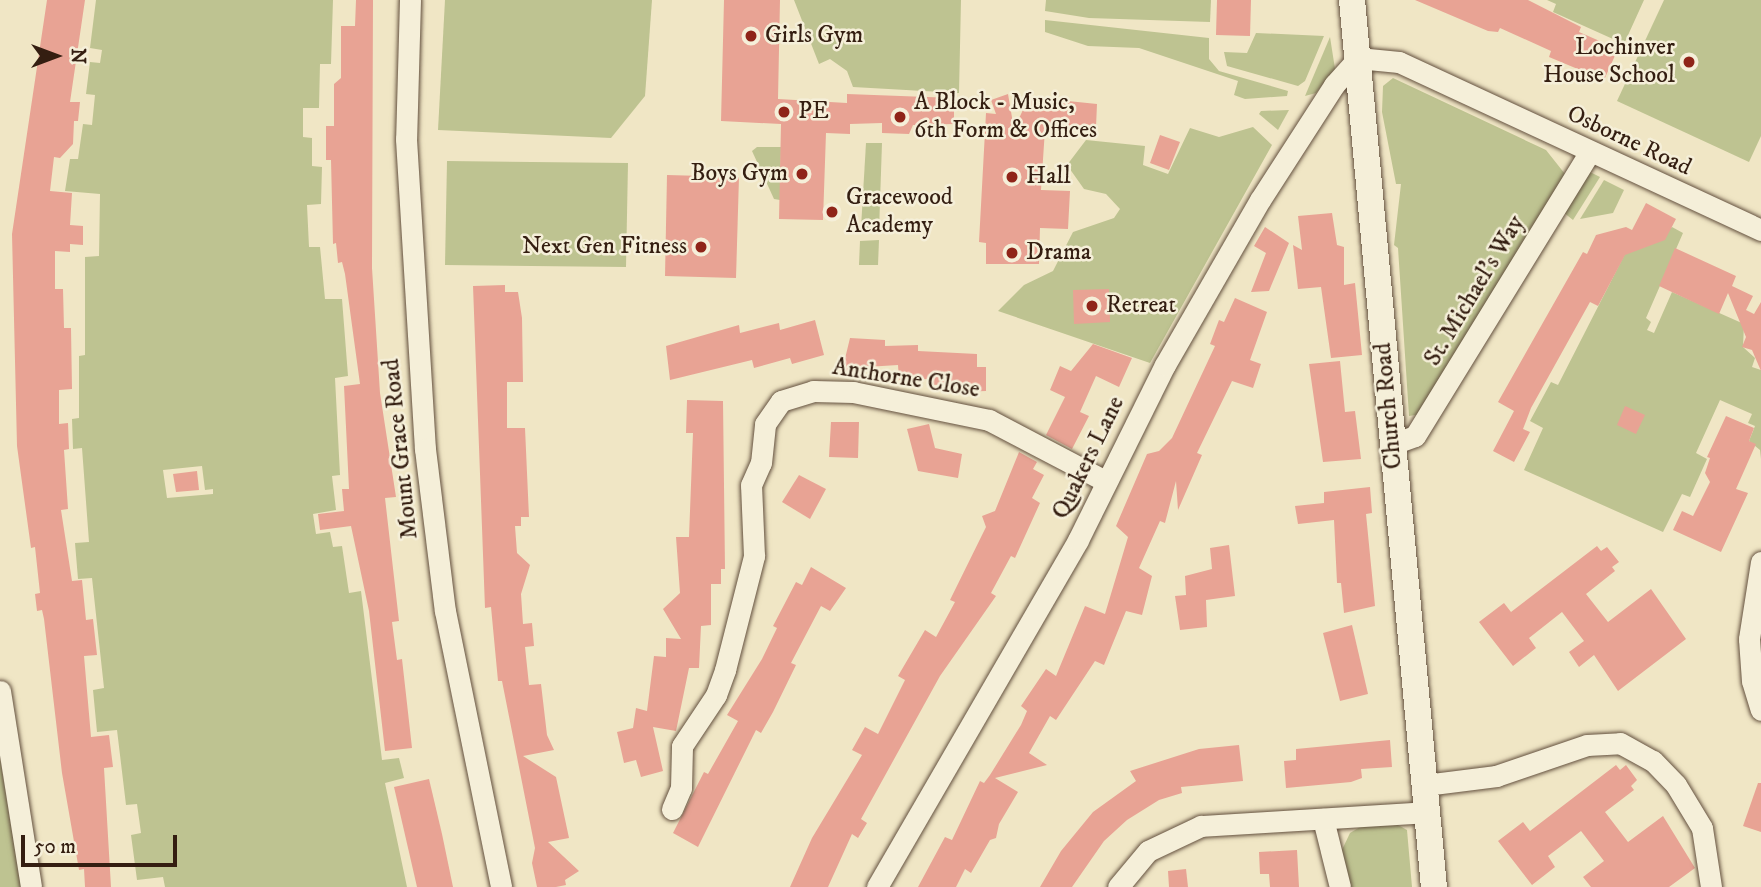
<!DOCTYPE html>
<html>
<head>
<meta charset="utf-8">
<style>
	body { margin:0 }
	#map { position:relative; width:1761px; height:887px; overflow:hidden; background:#f0e6c5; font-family:"IM FELL DW Pica",serif }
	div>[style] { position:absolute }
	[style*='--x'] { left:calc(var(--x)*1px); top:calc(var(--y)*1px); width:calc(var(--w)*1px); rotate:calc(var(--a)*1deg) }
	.green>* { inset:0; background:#bec391 }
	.building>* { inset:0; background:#e8a394 }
	.roads { filter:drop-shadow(0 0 2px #63503e) drop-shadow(0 0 2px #63503e) }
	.minor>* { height:21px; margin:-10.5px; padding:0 10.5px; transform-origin:10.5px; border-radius:10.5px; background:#f5efd9 }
	.tertiary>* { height:26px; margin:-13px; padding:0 13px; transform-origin:13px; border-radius:13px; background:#f5efd9 }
	.dots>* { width:19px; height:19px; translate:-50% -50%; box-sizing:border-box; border:4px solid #f5efd9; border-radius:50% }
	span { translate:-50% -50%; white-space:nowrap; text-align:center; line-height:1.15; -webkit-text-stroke:5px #f5efd9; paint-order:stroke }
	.poi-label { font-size:24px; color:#341e11 }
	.left { translate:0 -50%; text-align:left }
	.right { translate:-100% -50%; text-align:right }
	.street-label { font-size:24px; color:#341e11 }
	.north { position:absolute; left:21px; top:21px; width:70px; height:70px; -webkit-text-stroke:5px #f5efd9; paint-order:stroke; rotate:90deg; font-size:19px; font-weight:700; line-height:28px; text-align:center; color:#341e11 }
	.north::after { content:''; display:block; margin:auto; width:24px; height:32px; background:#341e11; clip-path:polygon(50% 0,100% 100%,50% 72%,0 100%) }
	.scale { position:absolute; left:21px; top:835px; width:156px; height:32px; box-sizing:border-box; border:4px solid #341e11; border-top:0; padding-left:9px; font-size:21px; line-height:24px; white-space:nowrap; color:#341e11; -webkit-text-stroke:5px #f5efd9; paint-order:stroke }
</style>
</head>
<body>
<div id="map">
	<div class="green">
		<i style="clip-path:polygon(evenodd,96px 0,333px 0,331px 64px,320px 64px,319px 108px,303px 108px,303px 137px,312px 138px,312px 166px,322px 167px,321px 204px,307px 205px,309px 247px,320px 247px,325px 299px,342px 299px,348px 376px,335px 378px,340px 475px,332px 476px,336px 510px,313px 514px,316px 534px,330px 532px,333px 547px,342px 546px,349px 593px,361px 591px,382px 760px,399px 758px,404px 778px,385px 783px,407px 887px,165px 887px,163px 877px,137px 880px,131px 835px,141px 833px,137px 804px,126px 805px,117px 730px,97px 732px,93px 690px,104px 688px,92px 578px,78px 579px,75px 543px,89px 542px,82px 448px,73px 449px,72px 419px,79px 418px,79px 356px,85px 355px,85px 257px,99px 256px,100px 194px,65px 191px,70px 159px,78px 159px,83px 124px,92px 125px,95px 95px,86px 94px,90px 62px,100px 63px,102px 50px,90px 48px,96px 0,202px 466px,205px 490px,213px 489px,213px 494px,167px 498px,163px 470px,202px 466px)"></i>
		<i style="clip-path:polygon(445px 0,652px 0,645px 96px,611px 138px,438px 130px)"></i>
		<i style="clip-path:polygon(794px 0,961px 0,959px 93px,853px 87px,847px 71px,830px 59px,819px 64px)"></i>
		<i style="clip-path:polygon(1046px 0,1211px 0,1210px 22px,1089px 18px,1045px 11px)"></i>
		<i style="clip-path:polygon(1547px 0,1644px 0,1624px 44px,1553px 12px,1556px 4px)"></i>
		<i style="clip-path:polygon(1664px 0,1761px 0,1761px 136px,1749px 162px,1617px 101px)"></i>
		<i style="clip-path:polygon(1045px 20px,1209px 38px,1209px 59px,1219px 71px,1288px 91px,1287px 96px,1245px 99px,1234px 95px,1238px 81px,1139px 48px,1088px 46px,1045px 32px)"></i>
		<i style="clip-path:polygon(1256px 33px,1324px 36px,1305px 81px,1298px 86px,1227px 66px,1224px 52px,1247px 53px)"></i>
		<i style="clip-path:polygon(1330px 37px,1335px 69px,1316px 93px,1305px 96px)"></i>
		<i style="clip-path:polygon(1393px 78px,1546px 150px,1565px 174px,1421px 414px,1409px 416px,1398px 248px,1394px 245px,1401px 184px,1396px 184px,1382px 112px,1383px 86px)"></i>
		<i style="clip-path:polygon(1289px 110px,1278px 130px,1259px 114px,1261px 111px)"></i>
		<i style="clip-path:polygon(1253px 127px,1272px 145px,1150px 363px,998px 311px,1024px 285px,1053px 271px,1073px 232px,1114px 218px,1120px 209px,1106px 194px,1084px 189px,1067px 165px,1086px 140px,1145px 146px,1143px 165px,1168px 174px,1190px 128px,1219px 137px)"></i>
		<i style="clip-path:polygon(866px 143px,882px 143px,879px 231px,861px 228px)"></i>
		<i style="clip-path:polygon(757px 147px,781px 147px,780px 200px,774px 199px,752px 151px)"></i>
		<i style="clip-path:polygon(447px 161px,628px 163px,626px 267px,445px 265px)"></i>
		<i style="clip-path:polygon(1590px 172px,1600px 177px,1573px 220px,1563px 212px)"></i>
		<i style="clip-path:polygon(1604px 180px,1624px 190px,1613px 213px,1580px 219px)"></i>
		<i style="clip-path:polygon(1672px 227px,1683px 233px,1646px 318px,1651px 322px,1647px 330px,1654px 333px,1672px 292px,1744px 324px,1743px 347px,1755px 358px,1752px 367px,1761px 370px,1761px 459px,1760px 450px,1749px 441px,1755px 426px,1748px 423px,1752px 414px,1720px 400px,1696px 453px,1707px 459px,1690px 497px,1682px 494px,1663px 532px,1524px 470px,1543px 428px,1530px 421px,1551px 382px,1558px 385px,1629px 246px,1643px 248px)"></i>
		<i style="clip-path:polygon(879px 240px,878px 265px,859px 265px,860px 241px)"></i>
		<i style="clip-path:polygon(0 759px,19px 874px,22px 887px,0 887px)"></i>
		<i style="clip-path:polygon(1398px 825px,1407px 830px,1412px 887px,1349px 887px,1340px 854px,1350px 833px,1360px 827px)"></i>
	</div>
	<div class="building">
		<i style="clip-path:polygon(47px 0,85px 0,70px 102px,80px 102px,78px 121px,74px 121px,73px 144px,60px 158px,54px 157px,50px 191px,72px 193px,70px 225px,83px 226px,83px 245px,70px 244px,70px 252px,55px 251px,55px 289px,63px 289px,64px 328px,71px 328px,72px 389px,59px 390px,59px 424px,68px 423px,69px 449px,64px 450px,68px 509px,61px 510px,72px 581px,82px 580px,86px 620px,93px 619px,97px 655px,84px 656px,91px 737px,109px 735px,113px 767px,104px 768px,111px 887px,85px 887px,84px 869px,79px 870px,62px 773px,44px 619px,42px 610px,37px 611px,35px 594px,40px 593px,35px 547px,31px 548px,17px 446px,12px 234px)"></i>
		<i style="clip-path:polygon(356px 0,373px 0,372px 268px,380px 393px,396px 497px,385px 498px,399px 621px,392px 622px,397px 660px,402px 659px,412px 748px,385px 751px,369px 611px,351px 526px,320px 530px,318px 514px,344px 511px,342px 489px,349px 489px,344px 386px,360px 384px,345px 274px,342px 262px,338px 263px,336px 243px,333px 244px,331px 160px,326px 160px,326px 126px,334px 126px,334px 84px,341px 78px,341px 26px,355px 26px)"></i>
		<i style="clip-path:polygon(724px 0,780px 0,778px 99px,847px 103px,847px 94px,954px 98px,954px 124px,913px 125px,909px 134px,882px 133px,882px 123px,850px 124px,850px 134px,826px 133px,823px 220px,779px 219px,781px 124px,721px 121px)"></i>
		<i style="clip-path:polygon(1217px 0,1251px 0,1250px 36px,1216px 35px)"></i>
		<i style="clip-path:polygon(1415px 0,1528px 0,1581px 27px,1579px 32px,1618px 49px,1604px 80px,1549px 57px,1551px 51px,1500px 28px,1498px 32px,1488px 31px)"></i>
		<i style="clip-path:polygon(1008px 94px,1014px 129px,1029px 97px,1097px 104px,1096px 127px,1045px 129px,1041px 190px,1070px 191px,1068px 229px,1040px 228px,1039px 264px,986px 264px,986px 243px,979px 242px,986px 113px,996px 114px,991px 100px)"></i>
		<i style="clip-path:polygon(1160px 135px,1180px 142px,1169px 170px,1150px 163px)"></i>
		<i style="clip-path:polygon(667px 175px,739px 177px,736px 278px,665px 276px)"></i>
		<i style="clip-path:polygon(1646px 203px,1676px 219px,1665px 240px,1625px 255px,1598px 306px,1590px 302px,1531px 408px,1523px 429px,1530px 432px,1514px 462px,1493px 451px,1514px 411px,1498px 402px,1583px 252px,1587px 254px,1596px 235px,1626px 227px,1632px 230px)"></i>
		<i style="clip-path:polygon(1332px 213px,1337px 245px,1344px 247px,1344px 285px,1355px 283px,1362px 355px,1331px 358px,1321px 287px,1298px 289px,1293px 245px,1302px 250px,1298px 216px)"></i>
		<i style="clip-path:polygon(1265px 227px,1289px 243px,1269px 291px,1251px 292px,1266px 253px,1254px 246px)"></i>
		<i style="clip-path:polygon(1675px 248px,1736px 276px,1732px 286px,1753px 296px,1746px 310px,1754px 314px,1761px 302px,1761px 371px,1752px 350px,1742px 347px,1746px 337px,1728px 293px,1719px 314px,1659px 286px)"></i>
		<i style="clip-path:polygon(505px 285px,505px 292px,518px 292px,522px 318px,523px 382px,507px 382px,507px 428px,525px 428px,529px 517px,521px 517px,521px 526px,515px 526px,517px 553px,530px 565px,521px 594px,523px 624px,532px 623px,534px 646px,525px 647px,529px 685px,541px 684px,547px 735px,554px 750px,523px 756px,556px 777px,569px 838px,548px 842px,579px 871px,565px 880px,566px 885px,556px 887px,537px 887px,532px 863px,535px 848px,502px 681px,498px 681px,491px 607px,485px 608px,473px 286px)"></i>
		<i style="clip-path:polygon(1109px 289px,1110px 322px,1074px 324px,1073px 290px)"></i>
		<i style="clip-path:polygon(1235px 298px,1267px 312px,1250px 360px,1261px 364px,1253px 388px,1232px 381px,1197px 453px,1202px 455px,1178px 510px,1176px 481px,1165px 523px,1160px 521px,1139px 568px,1152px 576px,1142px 615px,1126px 611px,1104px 665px,1095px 661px,1056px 720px,1050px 716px,1029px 753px,1047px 765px,995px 778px,1018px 792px,999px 824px,996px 838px,990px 840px,971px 873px,965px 869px,956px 887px,918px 887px,945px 837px,952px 840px,980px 781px,984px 783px,990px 775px,1021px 725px,1027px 711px,1021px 706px,1046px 669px,1056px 676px,1085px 606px,1105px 614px,1128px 537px,1116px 526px,1147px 454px,1159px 451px,1172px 438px,1215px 346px,1210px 344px,1219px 320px,1224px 322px)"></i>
		<i style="clip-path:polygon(815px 320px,824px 355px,792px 364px,790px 358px,754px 368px,752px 360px,670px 380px,666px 346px,739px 325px,740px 333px,779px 323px,780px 330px)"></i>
		<i style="clip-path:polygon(850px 338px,885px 340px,885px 346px,918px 345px,918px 351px,977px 354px,977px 367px,986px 367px,986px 391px,957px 392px,957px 384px,930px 385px,929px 379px,899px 380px,898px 365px,866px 367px,864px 376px,842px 371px)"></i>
		<i style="clip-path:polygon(1093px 344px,1132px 358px,1119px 387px,1096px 376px,1080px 412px,1089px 416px,1072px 449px,1046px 435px,1065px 397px,1050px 390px,1060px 366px,1071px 371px)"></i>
		<i style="clip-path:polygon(1340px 361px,1345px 412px,1355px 411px,1361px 459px,1323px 462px,1309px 364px)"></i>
		<i style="clip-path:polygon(687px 400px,723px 401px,725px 569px,721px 569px,721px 584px,711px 584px,711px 625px,701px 626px,699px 668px,689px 668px,676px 731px,653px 727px,663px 771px,641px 777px,636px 760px,624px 763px,617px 732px,633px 728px,636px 708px,647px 711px,654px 656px,666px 657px,666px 638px,681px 639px,663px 609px,680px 593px,676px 537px,689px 537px,693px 433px,686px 433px)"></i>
		<i style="clip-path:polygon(1625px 406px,1645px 415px,1636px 434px,1617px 425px)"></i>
		<i style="clip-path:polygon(1726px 416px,1754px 428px,1749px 441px,1756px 444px,1736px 489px,1748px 493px,1721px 552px,1673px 530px,1682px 511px,1693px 516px,1710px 482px,1705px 473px,1710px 458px,1707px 457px)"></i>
		<i style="clip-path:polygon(831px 422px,859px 422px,858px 458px,829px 457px)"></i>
		<i style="clip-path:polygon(929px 424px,935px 448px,962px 454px,958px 478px,918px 471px,907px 429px)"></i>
		<i style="clip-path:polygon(1019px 452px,1037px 462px,1033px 469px,1044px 475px,1032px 498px,1040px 503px,1015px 558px,1011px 556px,991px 593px,996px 596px,940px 676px,861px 819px,867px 823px,858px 838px,852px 834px,828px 887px,790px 887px,812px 838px,862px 755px,852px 750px,865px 727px,878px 734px,905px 680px,898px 676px,925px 630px,936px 637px,955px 602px,950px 600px,986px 527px,982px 516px,995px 511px)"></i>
		<i style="clip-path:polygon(197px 471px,199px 490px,176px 492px,173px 474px)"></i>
		<i style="clip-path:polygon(799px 475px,826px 489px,810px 519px,782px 502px)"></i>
		<i style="clip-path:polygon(1370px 487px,1372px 513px,1366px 514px,1375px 606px,1344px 613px,1341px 583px,1337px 583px,1334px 520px,1298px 524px,1295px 506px,1324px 503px,1324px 492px)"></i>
		<i style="clip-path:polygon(1229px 545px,1235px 596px,1206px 600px,1207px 627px,1180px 630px,1175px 596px,1186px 595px,1185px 576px,1212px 569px,1210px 548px)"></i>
		<i style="clip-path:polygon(1597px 546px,1601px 551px,1607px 547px,1619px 562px,1612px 567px,1615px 571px,1586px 594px,1608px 622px,1651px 589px,1686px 639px,1618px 691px,1594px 655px,1579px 667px,1569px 652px,1584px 641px,1562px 612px,1529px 638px,1536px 648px,1513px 666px,1479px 622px,1504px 603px,1511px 612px)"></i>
		<i style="clip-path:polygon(811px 567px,846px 588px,830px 611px,821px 606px,791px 663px,796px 665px,773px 712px,761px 733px,756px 730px,698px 847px,673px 833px,704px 772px,708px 774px,738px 721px,727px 715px,762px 659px,777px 628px,773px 626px,796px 582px,802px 585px)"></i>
		<i style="clip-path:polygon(1352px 625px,1368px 694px,1340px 701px,1323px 633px)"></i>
		<i style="clip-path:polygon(1390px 740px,1392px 767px,1361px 769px,1362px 778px,1351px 782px,1286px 788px,1284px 761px,1296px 760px,1296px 749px)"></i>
		<i style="clip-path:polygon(1239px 745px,1243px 781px,1181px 787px,1182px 793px,1159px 800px,1127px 820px,1104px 841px,1072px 887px,1040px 887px,1061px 851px,1093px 812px,1136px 781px,1130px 771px,1199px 749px)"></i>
		<i style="clip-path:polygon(1616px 765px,1620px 770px,1626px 765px,1637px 780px,1631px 786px,1634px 790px,1605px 812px,1628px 842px,1663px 816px,1695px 868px,1669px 887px,1591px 887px,1583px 877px,1604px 861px,1581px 831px,1548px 856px,1555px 867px,1532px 885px,1498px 841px,1523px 822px,1530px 831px)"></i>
		<i style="clip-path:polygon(429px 779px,442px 834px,453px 887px,417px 887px,394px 787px)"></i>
		<i style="clip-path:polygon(1758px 783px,1761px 783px,1761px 832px,1743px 826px)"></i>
		<i style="clip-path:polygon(1297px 850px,1299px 887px,1270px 887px,1269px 874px,1260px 874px,1259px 852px)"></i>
		<i style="clip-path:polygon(1186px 869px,1188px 887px,1169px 887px,1168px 871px)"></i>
	</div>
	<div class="roads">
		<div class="minor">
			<i style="--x:410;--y:0;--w:139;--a:91.6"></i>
			<i style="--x:406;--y:139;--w:311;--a:86.5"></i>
			<i style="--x:425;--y:449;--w:163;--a:83"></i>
			<i style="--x:445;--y:611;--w:282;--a:78.5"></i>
			<i style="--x:1393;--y:444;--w:23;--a:-20"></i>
			<i style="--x:1415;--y:436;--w:334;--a:-58.4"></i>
			<i style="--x:1761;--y:562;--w:78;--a:98.9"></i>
			<i style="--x:1749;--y:639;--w:42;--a:85.9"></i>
			<i style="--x:1752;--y:681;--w:30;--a:73"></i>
			<i style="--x:0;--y:691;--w:198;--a:81"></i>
			<i style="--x:1425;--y:785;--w:72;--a:-7.2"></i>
			<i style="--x:1496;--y:776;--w:96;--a:-18.8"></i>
			<i style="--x:1587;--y:745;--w:33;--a:-3"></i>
			<i style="--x:1620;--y:743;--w:38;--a:29"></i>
			<i style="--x:1653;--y:761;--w:33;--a:46"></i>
			<i style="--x:1676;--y:785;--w:50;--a:58.8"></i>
			<i style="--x:1702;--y:828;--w:60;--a:81.3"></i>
			<i style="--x:672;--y:809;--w:23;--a:-67"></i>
			<i style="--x:681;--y:788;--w:42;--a:-88.6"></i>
			<i style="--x:682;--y:746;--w:61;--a:-56.3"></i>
			<i style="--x:716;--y:695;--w:27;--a:-70"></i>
			<i style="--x:725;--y:670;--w:118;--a:-75.7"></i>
			<i style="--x:754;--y:556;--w:71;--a:-92.4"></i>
			<i style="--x:751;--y:485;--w:24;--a:-66"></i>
			<i style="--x:761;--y:463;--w:39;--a:-84"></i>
			<i style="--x:765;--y:424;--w:28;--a:-55"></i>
			<i style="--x:781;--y:401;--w:34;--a:-17"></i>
			<i style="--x:813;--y:391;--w:40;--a:1.4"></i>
			<i style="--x:853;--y:392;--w:139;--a:11.6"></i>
			<i style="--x:989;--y:420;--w:131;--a:27.7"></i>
			<i style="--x:1323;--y:819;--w:70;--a:76"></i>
			<i style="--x:877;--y:887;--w:401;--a:-59.9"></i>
			<i style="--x:1078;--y:540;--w:195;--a:-63.6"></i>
			<i style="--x:1165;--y:365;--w:190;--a:-60.1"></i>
			<i style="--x:1260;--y:200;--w:137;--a:-57.2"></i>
			<i style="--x:1334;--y:85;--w:36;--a:-48"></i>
			<i style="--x:1358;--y:58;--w:41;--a:5.6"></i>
			<i style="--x:1399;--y:62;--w:399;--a:24.9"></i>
			<i style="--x:1118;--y:887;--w:47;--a:-50.2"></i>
			<i style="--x:1148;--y:851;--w:59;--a:-25.3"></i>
			<i style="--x:1201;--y:826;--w:226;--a:-3.5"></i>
		</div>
		<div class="tertiary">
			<i style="--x:1352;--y:0;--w:891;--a:84.72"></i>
		</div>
	</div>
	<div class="dots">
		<i style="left:751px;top:36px;background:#8f2418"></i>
		<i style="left:1689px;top:62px;background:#8f2418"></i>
		<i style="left:784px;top:112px;background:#8f2418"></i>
		<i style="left:900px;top:117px;background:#8f2418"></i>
		<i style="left:802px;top:174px;background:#8f2418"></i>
		<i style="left:1012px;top:177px;background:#8f2418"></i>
		<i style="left:832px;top:212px;background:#8f2418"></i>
		<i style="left:701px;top:247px;background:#8f2418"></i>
		<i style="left:1012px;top:253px;background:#8f2418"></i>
		<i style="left:1092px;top:306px;background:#8f2418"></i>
	</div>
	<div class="poi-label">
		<span class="left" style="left:765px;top:36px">Girls Gym</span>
		<span class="right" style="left:1675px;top:62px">Lochinver<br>House School</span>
		<span class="left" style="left:914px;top:117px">A Block - Music,<br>6th Form &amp; Offices</span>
		<span class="left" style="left:798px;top:112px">PE</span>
		<span class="right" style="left:788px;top:174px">Boys Gym</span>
		<span class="left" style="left:1026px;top:177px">Hall</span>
		<span class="left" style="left:846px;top:212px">Gracewood<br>Academy</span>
		<span class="right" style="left:687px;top:247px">Next Gen Fitness</span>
		<span class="left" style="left:1026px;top:253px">Drama</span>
		<span class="left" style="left:1106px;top:306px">Retreat</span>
	</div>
	<div class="street-label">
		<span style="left:1629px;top:141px;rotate:25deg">Osborne Road</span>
		<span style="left:1475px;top:291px;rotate:-59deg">St. Michael's Way</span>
		<span style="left:906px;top:379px;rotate:9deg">Anthorne Close</span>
		<span style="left:1389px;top:406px;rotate:-95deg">Church Road</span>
		<span style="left:401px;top:449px;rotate:-96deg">Mount Grace Road</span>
		<span style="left:1089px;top:458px;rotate:-64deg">Quakers Lane</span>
	</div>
	<div class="north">N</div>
	<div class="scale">50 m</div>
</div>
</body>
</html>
